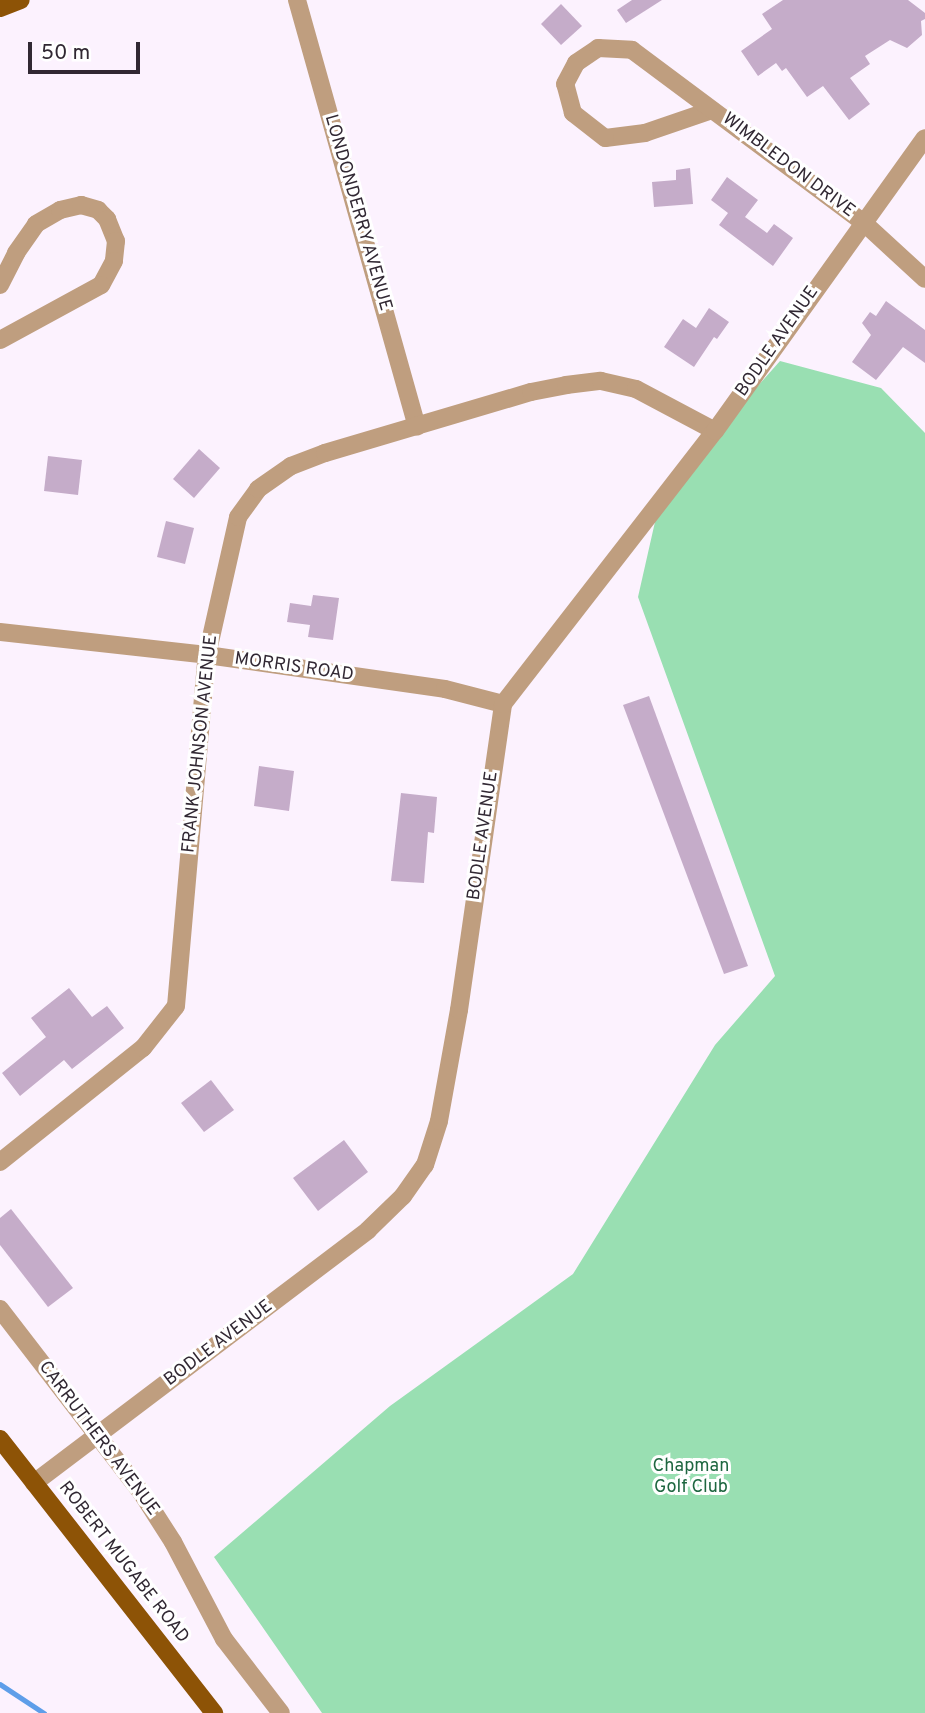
<!DOCTYPE html>
<html>
<head>
<meta charset="utf-8">
<style>
	body { margin:0 }
	#map { position:relative; width:925px; height:1713px; overflow:hidden; background:#fcf2fe; font-family:Overpass,sans-serif }
	div>[style] { position:absolute }
	[style*='--x'] { left:calc(var(--x)*1px); top:calc(var(--y)*1px); width:calc(var(--w)*1px); rotate:calc(var(--a)*1deg) }
	.green>* { inset:0; background:#99dfb2 }
	.stream>* { height:4.5px; margin:-2.25px; padding:0 2.25px; transform-origin:2.25px; border-radius:2.25px; background:#5e9ee9 }
	.building>* { inset:0; background:#c5acc9 }
	.minor>* { height:18px; margin:-9px; padding:0 9px; transform-origin:9px; border-radius:9px; background:#bf9e7f }
	.major>* { height:18px; margin:-9px; padding:0 9px; transform-origin:9px; border-radius:9px; background:#8d5306 }
	span { translate:-50% -50%; white-space:nowrap; text-align:center; line-height:1.15; -webkit-text-stroke:6px #fff; paint-order:stroke }
	.street-label { font-size:18px; color:#312833 }
	.park-label { font-size:18px; color:#1e6740 }
	.scale { position:absolute; left:28px; top:42px; width:112px; height:32px; box-sizing:border-box; border:4px solid #312833; border-top:0; padding-left:9px; font-size:21px; line-height:24px; white-space:nowrap; color:#312833; -webkit-text-stroke:5px #fff; paint-order:stroke }
</style>
</head>
<body>
<div id="map">
	<div class="green">
		<i style="clip-path:polygon(780px 361px,881px 388px,925px 433px,925px 1713px,322px 1713px,214px 1557px,390px 1406px,573px 1274px,715px 1045px,775px 976px,638px 597px,657px 513px,714px 435px)"></i>
	</div>
	<div class="stream">
		<i style="--x:0;--y:1684;--w:53;--a:33.4"></i>
	</div>
	<div class="building">
		<i style="clip-path:polygon(632px 0,662px 0,626px 23px,617px 10px)"></i>
		<i style="clip-path:polygon(783px 0,908px 0,925px 13px,925px 19px,921px 21px,922px 35px,907px 48px,890px 40px,865px 56px,870px 64px,850px 78px,870px 104px,849px 120px,823px 86px,807px 97px,786px 68px,782px 71px,776px 63px,758px 76px,741px 51px,772px 29px,762px 14px)"></i>
		<i style="clip-path:polygon(561px 4px,582px 26px,561px 45px,541px 24px)"></i>
		<i style="clip-path:polygon(690px 168px,693px 204px,654px 207px,652px 182px,676px 180px,676px 170px)"></i>
		<i style="clip-path:polygon(727px 177px,758px 200px,745px 217px,767px 233px,774px 224px,793px 238px,773px 266px,719px 225px,728px 213px,711px 200px)"></i>
		<i style="clip-path:polygon(886px 301px,925px 330px,925px 363px,903px 347px,876px 380px,852px 362px,871px 335px,862px 323px,870px 312px,876px 316px)"></i>
		<i style="clip-path:polygon(709px 308px,729px 322px,717px 339px,714px 337px,694px 367px,664px 347px,683px 319px,696px 328px)"></i>
		<i style="clip-path:polygon(199px 449px,220px 468px,194px 498px,173px 479px)"></i>
		<i style="clip-path:polygon(48px 456px,82px 460px,78px 495px,44px 491px)"></i>
		<i style="clip-path:polygon(166px 521px,194px 528px,185px 564px,157px 557px)"></i>
		<i style="clip-path:polygon(313px 595px,339px 598px,333px 640px,308px 637px,310px 625px,287px 622px,290px 603px,311px 606px)"></i>
		<i style="clip-path:polygon(649px 696px,748px 966px,724px 974px,623px 705px)"></i>
		<i style="clip-path:polygon(259px 766px,294px 771px,289px 811px,254px 806px)"></i>
		<i style="clip-path:polygon(401px 793px,437px 797px,434px 833px,428px 832px,424px 883px,391px 881px)"></i>
		<i style="clip-path:polygon(69px 988px,92px 1017px,107px 1006px,124px 1028px,72px 1069px,64px 1060px,20px 1096px,2px 1073px,46px 1037px,31px 1018px)"></i>
		<i style="clip-path:polygon(211px 1080px,234px 1110px,204px 1132px,181px 1103px)"></i>
		<i style="clip-path:polygon(344px 1140px,368px 1172px,318px 1211px,293px 1178px)"></i>
		<i style="clip-path:polygon(11px 1209px,73px 1288px,48px 1307px,0 1245px,0 1218px)"></i>
	</div>
	<div class="minor">
		<i style="--x:297;--y:0;--w:443;--a:74.3"></i>
		<i style="--x:712;--y:110;--w:71;--a:161.1"></i>
		<i style="--x:645;--y:133;--w:40;--a:172.9"></i>
		<i style="--x:605;--y:138;--w:41;--a:-142"></i>
		<i style="--x:573;--y:113;--w:30;--a:-105"></i>
		<i style="--x:565;--y:84;--w:24;--a:-62"></i>
		<i style="--x:576;--y:63;--w:27;--a:-34"></i>
		<i style="--x:598;--y:48;--w:34;--a:3"></i>
		<i style="--x:632;--y:50;--w:288;--a:36.7"></i>
		<i style="--x:863;--y:222;--w:84;--a:42.6"></i>
		<i style="--x:0;--y:285;--w:36;--a:-63"></i>
		<i style="--x:16;--y:253;--w:35;--a:-55"></i>
		<i style="--x:36;--y:224;--w:28;--a:-30"></i>
		<i style="--x:60;--y:210;--w:22;--a:-13"></i>
		<i style="--x:81;--y:205;--w:18;--a:16"></i>
		<i style="--x:98;--y:210;--w:13;--a:45"></i>
		<i style="--x:107;--y:219;--w:24;--a:68"></i>
		<i style="--x:116;--y:241;--w:20;--a:96"></i>
		<i style="--x:114;--y:261;--w:27;--a:118"></i>
		<i style="--x:101;--y:285;--w:115;--a:151.4"></i>
		<i style="--x:0;--y:632;--w:208;--a:6.3"></i>
		<i style="--x:207;--y:655;--w:240;--a:8.1"></i>
		<i style="--x:445;--y:689;--w:60;--a:14.5"></i>
		<i style="--x:0;--y:1162;--w:183;--a:-38.6"></i>
		<i style="--x:143;--y:1048;--w:53;--a:-51.8"></i>
		<i style="--x:176;--y:1006;--w:352;--a:-85"></i>
		<i style="--x:207;--y:655;--w:141;--a:-77.3"></i>
		<i style="--x:238;--y:517;--w:34;--a:-54"></i>
		<i style="--x:258;--y:489;--w:40;--a:-34.9"></i>
		<i style="--x:291;--y:466;--w:36;--a:-21"></i>
		<i style="--x:325;--y:453;--w:215;--a:-16.5"></i>
		<i style="--x:531;--y:392;--w:36;--a:-11"></i>
		<i style="--x:566;--y:385;--w:35;--a:-7"></i>
		<i style="--x:601;--y:381;--w:36;--a:13"></i>
		<i style="--x:636;--y:389;--w:89;--a:28"></i>
		<i style="--x:0;--y:1309;--w:231;--a:52.4"></i>
		<i style="--x:141;--y:1492;--w:59;--a:57.4"></i>
		<i style="--x:173;--y:1542;--w:110;--a:62.3"></i>
		<i style="--x:224;--y:1639;--w:93;--a:52.4"></i>
		<i style="--x:34;--y:1483;--w:419;--a:-37.1"></i>
		<i style="--x:368;--y:1230;--w:49;--a:-44.2"></i>
		<i style="--x:403;--y:1196;--w:38;--a:-55"></i>
		<i style="--x:425;--y:1165;--w:46;--a:-72.3"></i>
		<i style="--x:439;--y:1121;--w:113;--a:-79.8"></i>
		<i style="--x:459;--y:1010;--w:309;--a:-81.8"></i>
		<i style="--x:503;--y:704;--w:346;--a:-52.2"></i>
		<i style="--x:715;--y:431;--w:360;--a:-54.4"></i>
	</div>
	<div class="major">
		<i style="--x:0;--y:8;--w:22;--a:-21"></i>
		<i style="--x:0;--y:1439;--w:348;--a:52"></i>
	</div>
	<div class="street-label">
		<span style="left:788px;top:166px;rotate:37deg">WIMBLEDON DRIVE</span>
		<span style="left:357px;top:213px;rotate:74deg">LONDONDERRY AVENUE</span>
		<span style="left:778px;top:342px;rotate:-55deg">BODLE AVENUE</span>
		<span style="left:294px;top:668px;rotate:8deg">MORRIS ROAD</span>
		<span style="left:201px;top:744px;rotate:-84deg">FRANK JOHNSON AVENUE</span>
		<span style="left:484px;top:836px;rotate:-82deg">BODLE AVENUE</span>
		<span style="left:219px;top:1344px;rotate:-37deg">BODLE AVENUE</span>
		<span style="left:98px;top:1439px;rotate:53deg">CARRUTHERS AVENUE</span>
		<span style="left:123px;top:1563px;rotate:52deg">ROBERT MUGABE ROAD</span>
	</div>
	<div class="park-label">
		<span style="left:691px;top:1478px">Chapman<br>Golf Club</span>
	</div>
	<div class="scale">50 m</div>
</div>
</body>
</html>
